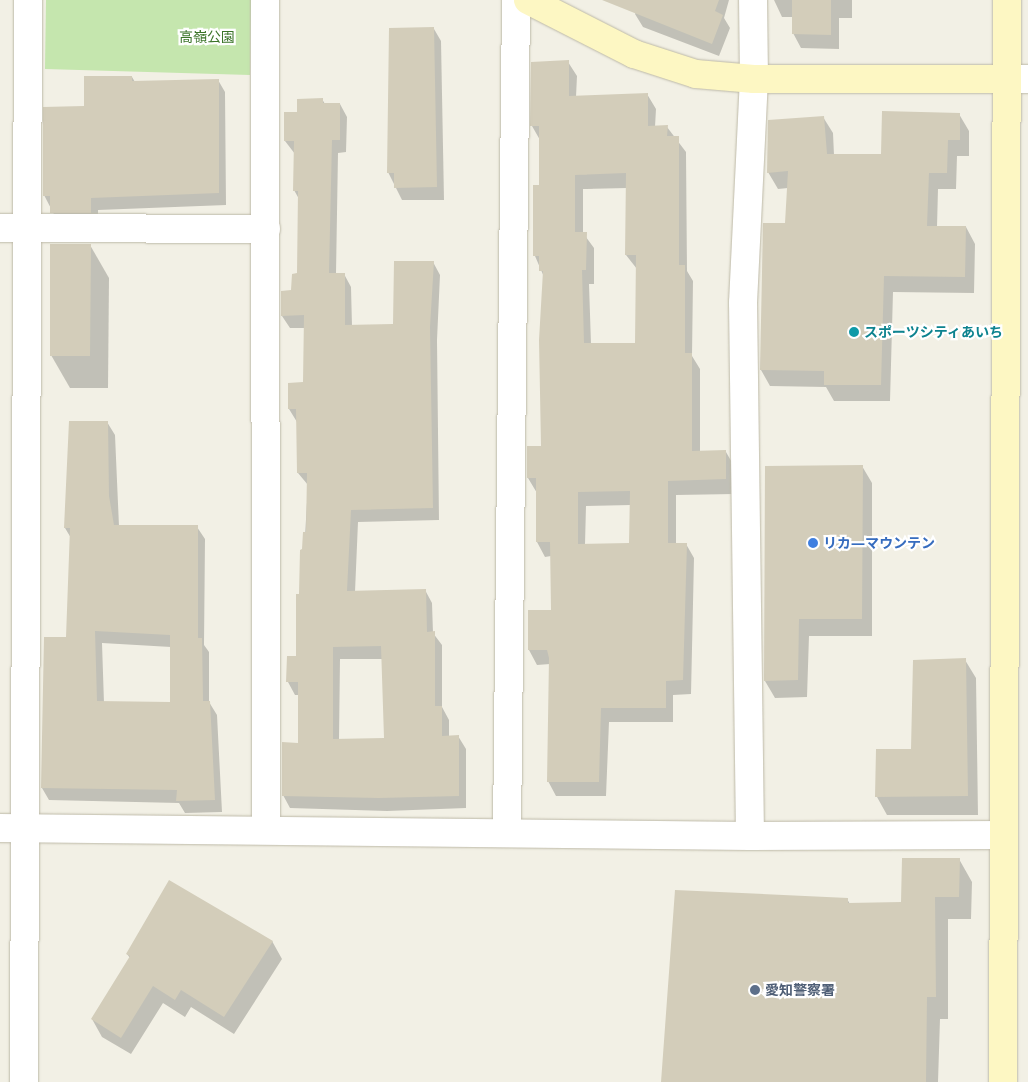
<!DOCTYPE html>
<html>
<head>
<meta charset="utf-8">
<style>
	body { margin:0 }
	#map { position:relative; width:1028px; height:1082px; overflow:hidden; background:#f2f0e5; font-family:"Open Sans","Noto Sans JP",sans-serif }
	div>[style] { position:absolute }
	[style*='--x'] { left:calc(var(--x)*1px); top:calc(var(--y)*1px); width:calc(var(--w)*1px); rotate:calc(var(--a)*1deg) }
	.green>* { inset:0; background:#c5e6ae }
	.shadow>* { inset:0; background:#0003 }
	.building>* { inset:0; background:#d3cdba }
	.roads { filter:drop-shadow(0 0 1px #bdb9a7) drop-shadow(0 0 1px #bdb9a7) }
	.street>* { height:28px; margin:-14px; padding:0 14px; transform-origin:14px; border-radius:14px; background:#fff }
	.secondary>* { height:28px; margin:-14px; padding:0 14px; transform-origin:14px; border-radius:14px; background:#fdf7c3 }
	.dots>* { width:14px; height:14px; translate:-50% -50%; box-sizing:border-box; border:2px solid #fff; border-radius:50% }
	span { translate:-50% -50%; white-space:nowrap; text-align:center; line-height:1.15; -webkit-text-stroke:4.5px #fff; paint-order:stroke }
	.park-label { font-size:14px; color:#3b7429 }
	.culture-label { font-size:14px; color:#0d838f; font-weight:700 }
	.left { translate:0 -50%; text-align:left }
	.shop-label { font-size:14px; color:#366cbe; font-weight:700 }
	.service-label { font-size:14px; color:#4e5e75; font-weight:700 }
</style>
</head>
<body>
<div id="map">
	<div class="green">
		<i style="clip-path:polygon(46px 0,251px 0,250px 75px,45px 69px)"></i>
	</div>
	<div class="shadow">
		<i style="clip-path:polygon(641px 0,729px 0,724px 18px,730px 28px,719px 56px,643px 27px,635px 14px)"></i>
		<i style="clip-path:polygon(774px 0,852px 0,852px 18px,839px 18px,839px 49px,801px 48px,793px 33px,793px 17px,782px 17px)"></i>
		<i style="clip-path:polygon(434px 29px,441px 41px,444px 200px,402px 200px,388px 172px)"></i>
		<i style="clip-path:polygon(evenodd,568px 62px,577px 76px,576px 97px,647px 94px,656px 109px,655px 127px,667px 127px,686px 152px,687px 271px,693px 281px,692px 356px,700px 369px,700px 452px,726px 452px,734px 466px,734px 494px,676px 495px,676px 544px,686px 544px,694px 558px,691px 694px,673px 695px,673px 722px,609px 722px,606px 796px,556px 796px,548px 781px,550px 664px,537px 665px,529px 650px,529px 611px,552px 611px,551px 556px,545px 557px,537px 542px,537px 493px,528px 478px,543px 447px,544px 277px,535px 256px,540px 186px,540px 140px,532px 126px,568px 62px,627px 188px,626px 255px,637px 269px,636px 344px,591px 344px,589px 284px,594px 284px,594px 248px,583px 233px,583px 189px,627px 188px,568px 62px,631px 505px,630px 545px,585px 545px,586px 506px,631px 505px)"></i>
		<i style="clip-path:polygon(132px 77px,135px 82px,218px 80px,225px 92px,226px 205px,98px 210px,98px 224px,59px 224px,44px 195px,86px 108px)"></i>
		<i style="clip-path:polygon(evenodd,322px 99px,325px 104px,340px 104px,347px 117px,346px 152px,338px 153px,336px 274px,344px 274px,351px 287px,352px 326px,394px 325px,433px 262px,440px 275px,437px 340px,439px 520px,358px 522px,355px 592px,425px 590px,432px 603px,433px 633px,442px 645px,442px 707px,449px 720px,449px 737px,458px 736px,466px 749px,466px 808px,387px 811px,290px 808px,283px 795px,299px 744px,299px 695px,295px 695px,288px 682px,288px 657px,298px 657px,308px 485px,298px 473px,297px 422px,289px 409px,289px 384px,304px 384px,305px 328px,290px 328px,282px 316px,299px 275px,299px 199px,294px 190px,295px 154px,285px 141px,298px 113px,322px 99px,340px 659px,383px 659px,385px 739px,339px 740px,340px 659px)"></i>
		<i style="clip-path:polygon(959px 114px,969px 131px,969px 156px,957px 156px,956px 189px,938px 189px,937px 227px,966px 227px,975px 244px,974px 293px,893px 292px,890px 401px,834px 401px,826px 387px,770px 386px,761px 370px,786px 225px,788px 188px,778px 189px,768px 172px,823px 117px,833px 133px,834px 155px,882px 156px)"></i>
		<i style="clip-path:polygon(90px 245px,109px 278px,108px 388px,70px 388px,51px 355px)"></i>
		<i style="clip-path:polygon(evenodd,107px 422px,115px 435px,119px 526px,197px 527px,205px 539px,204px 645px,209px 652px,209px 702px,217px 715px,222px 812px,185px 813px,179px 803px,49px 800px,42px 788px,67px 638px,71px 538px,65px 528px,107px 422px,102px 643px,171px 647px,171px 703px,104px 703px,102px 643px)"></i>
		<i style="clip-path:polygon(862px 466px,872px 483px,872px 636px,809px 636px,807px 697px,775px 698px,765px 681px)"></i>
		<i style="clip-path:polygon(965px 660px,976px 678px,978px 815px,887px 815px,877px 797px,912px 751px)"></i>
		<i style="clip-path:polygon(959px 859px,972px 882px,971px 919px,948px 919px,948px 1019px,940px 1019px,938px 1082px,663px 1082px,847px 899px,850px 904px,902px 903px)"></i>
		<i style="clip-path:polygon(272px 941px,282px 959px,234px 1034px,191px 1007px,185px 1017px,163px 1003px,131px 1054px,102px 1037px,92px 1019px,130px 958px,127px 954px)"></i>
	</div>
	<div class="building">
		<i style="clip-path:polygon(602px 0,719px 0,715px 11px,723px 15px,712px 44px)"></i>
		<i style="clip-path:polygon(792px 0,831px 0,831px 35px,792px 34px)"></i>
		<i style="clip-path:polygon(434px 27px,437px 187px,394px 188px,394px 173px,387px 173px,389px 28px)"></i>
		<i style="clip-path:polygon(evenodd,569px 60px,569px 96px,648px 93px,648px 126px,668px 125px,667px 136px,679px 136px,679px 265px,685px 265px,685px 353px,692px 353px,692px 451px,726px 450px,726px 479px,668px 481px,668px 543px,687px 543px,683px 680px,666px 681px,666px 708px,601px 708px,599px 782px,547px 782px,549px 658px,547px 650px,528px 650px,528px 610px,551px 610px,550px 542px,536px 542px,536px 478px,527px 478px,527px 446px,541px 446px,539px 340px,543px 271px,539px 271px,539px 256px,533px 256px,533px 185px,539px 185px,539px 126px,530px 126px,531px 62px,569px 60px,626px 173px,625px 255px,636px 255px,635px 343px,584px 343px,582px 270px,586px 270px,587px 232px,575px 232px,575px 175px,626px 173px,569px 60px,630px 491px,629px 543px,578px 544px,578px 492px,630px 491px)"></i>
		<i style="clip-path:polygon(84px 76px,132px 76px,132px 81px,219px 79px,219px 193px,91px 198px,91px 213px,50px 213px,50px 196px,43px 196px,43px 107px,84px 106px)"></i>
		<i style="clip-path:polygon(evenodd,323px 98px,323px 103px,340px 103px,340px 140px,332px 140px,329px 273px,345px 273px,345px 325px,393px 324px,394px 261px,434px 261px,430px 327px,433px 508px,351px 510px,347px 591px,426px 589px,427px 632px,435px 631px,435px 706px,442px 706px,442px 736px,459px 735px,459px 796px,379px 798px,282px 796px,282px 742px,298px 743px,298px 682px,286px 682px,287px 656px,296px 656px,296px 594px,299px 594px,300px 550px,302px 549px,303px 532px,306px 532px,307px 473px,297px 473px,296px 409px,288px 409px,288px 383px,303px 382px,304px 315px,281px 316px,281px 291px,291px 290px,292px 274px,297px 273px,298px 191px,293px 191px,294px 141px,284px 141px,284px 112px,297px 112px,297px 99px,323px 98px,381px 646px,384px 738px,333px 739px,333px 647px,381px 646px)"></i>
		<i style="clip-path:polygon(882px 111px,960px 113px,960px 140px,948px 140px,947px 173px,929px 173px,927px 226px,966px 226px,965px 277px,884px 276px,881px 385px,824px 385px,824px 371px,760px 370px,763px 223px,785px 223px,788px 171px,767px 173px,768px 120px,824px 116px,827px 154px,881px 154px)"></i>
		<i style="clip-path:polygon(50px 244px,91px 244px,90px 356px,50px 356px)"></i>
		<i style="clip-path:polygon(evenodd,69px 421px,108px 421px,109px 496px,114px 525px,198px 525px,198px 638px,202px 638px,203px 701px,210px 701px,215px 800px,176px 801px,177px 790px,41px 788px,44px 637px,66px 637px,70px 528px,64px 528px,69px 421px,95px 631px,170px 635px,170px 702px,97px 701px,95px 631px)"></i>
		<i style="clip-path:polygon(863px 465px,862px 619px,799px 619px,798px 680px,764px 681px,765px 466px)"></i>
		<i style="clip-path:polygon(966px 658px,968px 796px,875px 797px,876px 749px,911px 749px,913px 660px)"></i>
		<i style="clip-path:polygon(902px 858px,960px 858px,959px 897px,935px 897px,936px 997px,927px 997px,926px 1082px,661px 1082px,675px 890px,848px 898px,848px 903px,901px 902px)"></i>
		<i style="clip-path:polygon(169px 880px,273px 941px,224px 1017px,181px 990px,175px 1000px,153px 986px,121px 1038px,91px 1019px,130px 956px,126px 954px)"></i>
	</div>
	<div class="roads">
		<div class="street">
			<i style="--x:265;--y:0;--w:829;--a:89.93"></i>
			<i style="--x:1007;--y:79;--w:21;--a:0"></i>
			<i style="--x:0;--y:228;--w:266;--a:0.2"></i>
			<i style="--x:0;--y:828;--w:750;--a:0.61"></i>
			<i style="--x:750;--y:836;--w:254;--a:-0.2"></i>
			<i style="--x:507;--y:832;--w:832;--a:-89.38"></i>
			<i style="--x:750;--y:836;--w:533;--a:-90.75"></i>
			<i style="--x:743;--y:303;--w:224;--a:-87.2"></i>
			<i style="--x:754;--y:79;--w:79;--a:-90.7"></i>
			<i style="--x:24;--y:1082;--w:1082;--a:-89.79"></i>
		</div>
		<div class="secondary">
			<i style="--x:528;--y:0;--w:119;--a:27"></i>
			<i style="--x:634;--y:54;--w:65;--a:17.9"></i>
			<i style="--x:696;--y:74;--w:58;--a:4.9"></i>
			<i style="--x:754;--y:79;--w:253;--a:0"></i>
			<i style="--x:1003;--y:1082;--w:1082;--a:-89.79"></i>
		</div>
	</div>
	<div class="dots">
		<i style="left:854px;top:332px;background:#0f9aa8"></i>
		<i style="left:813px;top:543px;background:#3f7fe0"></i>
		<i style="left:755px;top:990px;background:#5c6f8a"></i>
	</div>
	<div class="park-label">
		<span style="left:207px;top:37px">高嶺公園</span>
	</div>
	<div class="culture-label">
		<span class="left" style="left:864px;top:332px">スポーツシティあいち</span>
	</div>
	<div class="shop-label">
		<span class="left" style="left:823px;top:543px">リカ―マウンテン</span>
	</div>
	<div class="service-label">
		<span class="left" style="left:765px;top:990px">愛知警察署</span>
	</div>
</div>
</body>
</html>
